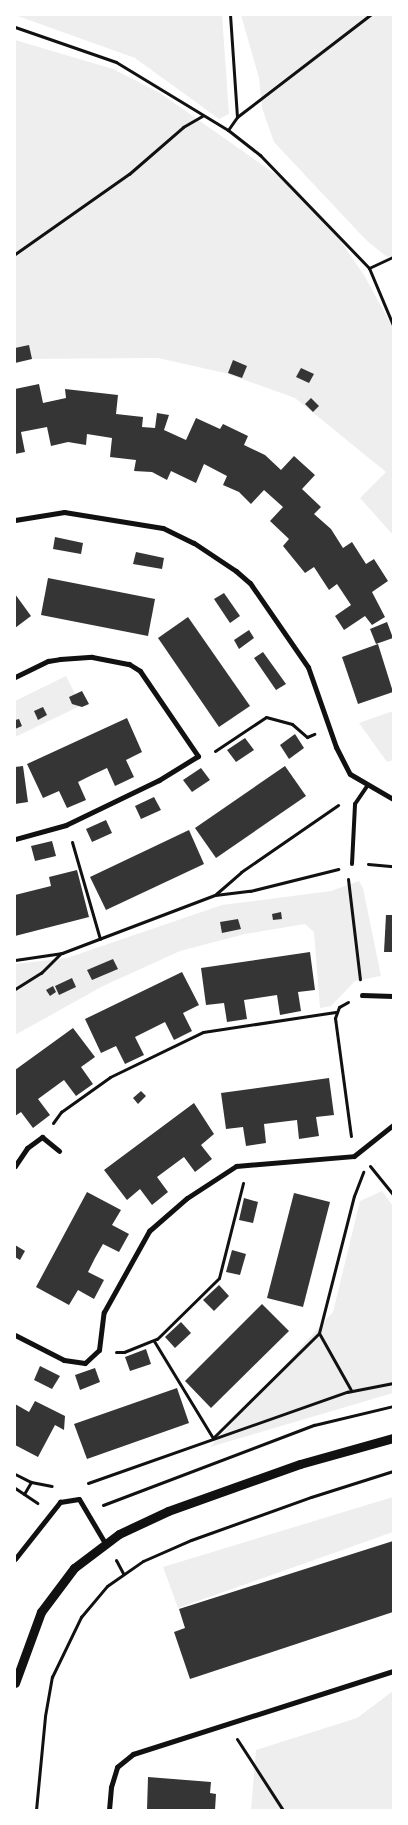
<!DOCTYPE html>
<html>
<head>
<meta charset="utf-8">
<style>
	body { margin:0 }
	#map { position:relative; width:408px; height:1825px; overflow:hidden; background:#fff; font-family:"Archivo Narrow",sans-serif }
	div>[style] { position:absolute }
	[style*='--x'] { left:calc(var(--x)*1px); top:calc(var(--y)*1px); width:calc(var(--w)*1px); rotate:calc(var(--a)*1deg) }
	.green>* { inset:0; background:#eee }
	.building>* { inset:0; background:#353535 }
	.path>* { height:3px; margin:-1.5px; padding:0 1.5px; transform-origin:1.5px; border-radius:1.5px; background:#111 }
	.service>* { height:4px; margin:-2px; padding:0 2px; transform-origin:2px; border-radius:2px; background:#111 }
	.minor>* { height:5px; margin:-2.5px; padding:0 2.5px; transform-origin:2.5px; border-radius:2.5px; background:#111 }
	.tertiary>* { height:9px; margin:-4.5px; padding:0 4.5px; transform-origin:4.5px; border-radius:4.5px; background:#111 }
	span { translate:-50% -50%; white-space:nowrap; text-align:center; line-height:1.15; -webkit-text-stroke:4px #fff; paint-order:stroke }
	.frame { position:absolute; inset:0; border:16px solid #fff; pointer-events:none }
</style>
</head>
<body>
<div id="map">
	<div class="green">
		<i style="clip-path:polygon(15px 15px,222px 15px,229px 114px,219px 119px,135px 58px)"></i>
		<i style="clip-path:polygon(241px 15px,393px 15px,393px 256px,387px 257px,366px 240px,274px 142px,262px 108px,259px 78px)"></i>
		<i style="clip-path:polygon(15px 40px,113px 69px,160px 93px,295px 188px,335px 233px,364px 275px,393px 328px,393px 535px,360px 498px,386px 472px,295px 398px,225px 373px,158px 358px,15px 359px)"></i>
		<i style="clip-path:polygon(66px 676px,78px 700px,78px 707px,15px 737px,15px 701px)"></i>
		<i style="clip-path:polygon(393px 711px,393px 760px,387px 762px,359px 723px)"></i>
		<i style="clip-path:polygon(359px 881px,363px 888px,381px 976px,355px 981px,331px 1006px,320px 1008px,314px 932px,305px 924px,245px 934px,180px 951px,103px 986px,15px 1035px,15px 964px,67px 958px,222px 905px,331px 891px)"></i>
		<i style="clip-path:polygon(382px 1191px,393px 1206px,393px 1393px,210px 1447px,333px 1312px,360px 1201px)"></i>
		<i style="clip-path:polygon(393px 1497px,393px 1532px,178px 1608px,163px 1567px)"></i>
		<i style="clip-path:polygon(393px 1691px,393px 1810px,251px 1810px,256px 1750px,357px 1718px)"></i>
	</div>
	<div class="building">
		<i style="clip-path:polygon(29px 345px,32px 359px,15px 363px,15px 348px)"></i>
		<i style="clip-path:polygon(233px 360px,247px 366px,242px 378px,228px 373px)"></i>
		<i style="clip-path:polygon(301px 368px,314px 374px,309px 383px,296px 377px)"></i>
		<i style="clip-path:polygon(39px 384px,43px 403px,66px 398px,65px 389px,118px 395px,116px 414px,143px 417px,142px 427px,155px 428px,157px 413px,169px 415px,164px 430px,186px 440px,196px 418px,220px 429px,223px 424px,248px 436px,244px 445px,265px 455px,281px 470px,294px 456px,315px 475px,302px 489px,321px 507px,314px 514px,331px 529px,343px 548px,352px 542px,366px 564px,374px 559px,388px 581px,372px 592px,385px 617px,372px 625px,365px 616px,344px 630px,335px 616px,351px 605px,337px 584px,329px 590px,314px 567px,305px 573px,283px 546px,289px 539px,270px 521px,283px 507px,264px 490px,251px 504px,239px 492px,223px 485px,227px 476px,204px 464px,196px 483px,171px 471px,167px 480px,152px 472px,134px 471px,136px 460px,110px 457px,112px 438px,87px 434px,86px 445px,68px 442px,51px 446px,47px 427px,21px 432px,25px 452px,15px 454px,15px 389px)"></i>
		<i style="clip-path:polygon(311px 398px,319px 406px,313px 412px,305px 404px)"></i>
		<i style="clip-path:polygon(55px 537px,83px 543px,81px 554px,53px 549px)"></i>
		<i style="clip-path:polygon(136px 552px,164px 558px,162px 569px,133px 564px)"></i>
		<i style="clip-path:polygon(48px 578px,155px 599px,148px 636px,41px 615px)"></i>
		<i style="clip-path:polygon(224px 593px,240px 616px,230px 623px,214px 599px)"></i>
		<i style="clip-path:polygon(15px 594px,31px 616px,15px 628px)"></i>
		<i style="clip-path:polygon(188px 617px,250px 706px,219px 727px,158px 638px)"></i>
		<i style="clip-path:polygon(387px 622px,393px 638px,376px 644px,370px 629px)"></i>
		<i style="clip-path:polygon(249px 630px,254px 638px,239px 649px,234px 640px)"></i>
		<i style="clip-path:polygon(378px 644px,393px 692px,358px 704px,342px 657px)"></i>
		<i style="clip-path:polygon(263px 652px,286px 684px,276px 690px,254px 658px)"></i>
		<i style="clip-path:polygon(82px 691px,89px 704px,82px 707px,72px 704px,69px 697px)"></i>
		<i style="clip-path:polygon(43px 707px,47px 715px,38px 720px,34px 711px)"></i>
		<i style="clip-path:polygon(127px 718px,142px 752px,126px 760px,134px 777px,115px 786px,107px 768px,92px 775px,78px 782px,86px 800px,67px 808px,59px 791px,43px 798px,27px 764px)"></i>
		<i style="clip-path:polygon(19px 719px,22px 726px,15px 729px,15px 720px)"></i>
		<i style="clip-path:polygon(295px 734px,304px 748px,289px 759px,280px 745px)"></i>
		<i style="clip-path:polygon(245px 738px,254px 750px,236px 762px,227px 750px)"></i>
		<i style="clip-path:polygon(23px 766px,28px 802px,15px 804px,15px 767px)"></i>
		<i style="clip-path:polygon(285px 766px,306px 796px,216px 858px,195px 828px)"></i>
		<i style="clip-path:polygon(201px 768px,210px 780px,192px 792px,183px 780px)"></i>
		<i style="clip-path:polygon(154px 797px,161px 810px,141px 819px,135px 806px)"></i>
		<i style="clip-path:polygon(106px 820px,112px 833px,92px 842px,86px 829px)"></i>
		<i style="clip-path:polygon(189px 830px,204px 864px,106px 910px,90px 877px)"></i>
		<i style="clip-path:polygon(52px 841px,56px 856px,35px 861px,31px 846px)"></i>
		<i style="clip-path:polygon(77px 870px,89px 917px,15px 936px,15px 895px,51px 886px,49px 877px)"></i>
		<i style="clip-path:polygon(281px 912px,282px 919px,273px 920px,272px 914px)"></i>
		<i style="clip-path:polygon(386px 915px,393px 915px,393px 952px,384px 952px)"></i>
		<i style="clip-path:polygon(238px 919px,241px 929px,222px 933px,220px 922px)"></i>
		<i style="clip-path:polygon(310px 952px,315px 990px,298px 992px,301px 1011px,280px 1015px,277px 995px,244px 1000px,247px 1019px,227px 1022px,224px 1003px,206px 1005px,201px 968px)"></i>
		<i style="clip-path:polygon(113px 959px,118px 969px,92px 980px,87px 970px)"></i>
		<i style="clip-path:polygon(182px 972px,199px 1005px,183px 1013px,192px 1031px,174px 1040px,165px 1022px,135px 1037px,144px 1055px,125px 1064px,116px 1046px,101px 1053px,85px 1019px)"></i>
		<i style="clip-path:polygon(72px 978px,76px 987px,59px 995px,55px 986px)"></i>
		<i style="clip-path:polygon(53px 986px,56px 992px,50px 996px,46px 990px)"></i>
		<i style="clip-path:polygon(73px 1028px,95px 1057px,81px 1067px,93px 1084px,76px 1096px,64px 1080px,38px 1099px,50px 1115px,33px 1128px,21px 1112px,15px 1116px,15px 1070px)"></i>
		<i style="clip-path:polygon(329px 1078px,334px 1115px,316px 1117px,319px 1136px,299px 1139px,297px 1120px,264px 1124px,266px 1143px,246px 1146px,243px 1127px,226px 1129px,221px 1093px)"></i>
		<i style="clip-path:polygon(141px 1091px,146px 1096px,138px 1104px,133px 1098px)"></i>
		<i style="clip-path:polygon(194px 1103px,214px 1134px,201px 1145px,212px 1159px,195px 1172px,184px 1157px,157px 1177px,168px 1192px,152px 1205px,140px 1189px,127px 1200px,104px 1170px)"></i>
		<i style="clip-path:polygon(87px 1192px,121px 1210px,112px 1225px,129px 1234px,119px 1252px,103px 1244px,95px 1258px,88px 1272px,104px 1280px,94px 1299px,78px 1290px,69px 1305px,36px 1287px)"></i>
		<i style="clip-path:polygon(294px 1193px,330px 1202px,303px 1307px,267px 1298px)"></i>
		<i style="clip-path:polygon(244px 1198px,258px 1202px,253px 1223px,239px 1220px)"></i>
		<i style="clip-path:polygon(15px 1245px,25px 1251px,20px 1260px,15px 1257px)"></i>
		<i style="clip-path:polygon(232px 1250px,246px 1254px,240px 1275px,226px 1272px)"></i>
		<i style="clip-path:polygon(219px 1285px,229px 1296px,214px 1311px,203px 1300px)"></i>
		<i style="clip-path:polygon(262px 1304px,289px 1331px,211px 1408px,185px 1381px)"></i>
		<i style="clip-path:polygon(181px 1322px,191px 1333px,175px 1348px,165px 1337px)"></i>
		<i style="clip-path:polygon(146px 1349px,151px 1364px,130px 1371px,125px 1357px)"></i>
		<i style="clip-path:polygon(40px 1366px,60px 1376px,52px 1389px,34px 1380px)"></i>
		<i style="clip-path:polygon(95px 1368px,100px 1382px,80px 1390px,75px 1375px)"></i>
		<i style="clip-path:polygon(177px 1388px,189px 1423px,87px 1459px,74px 1424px)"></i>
		<i style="clip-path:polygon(35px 1401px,65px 1416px,64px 1430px,55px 1425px,38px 1457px,15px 1445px,15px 1404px,29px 1412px)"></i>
		<i style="clip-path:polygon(393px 1541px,393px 1612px,190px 1679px,174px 1632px,185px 1628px,179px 1609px)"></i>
		<i style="clip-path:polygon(148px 1777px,211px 1782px,210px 1793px,216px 1794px,215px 1810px,147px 1810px)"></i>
	</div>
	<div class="path">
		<i style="--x:15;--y:27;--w:107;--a:19.1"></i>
		<i style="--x:116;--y:62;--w:131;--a:31.3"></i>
		<i style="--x:228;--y:130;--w:41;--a:38"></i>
		<i style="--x:260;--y:155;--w:157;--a:46"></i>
		<i style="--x:369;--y:268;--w:26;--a:-25"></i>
		<i style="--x:237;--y:117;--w:168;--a:-37.5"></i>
		<i style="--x:228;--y:130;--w:16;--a:-55"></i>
		<i style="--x:237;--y:117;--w:102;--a:-93.9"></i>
		<i style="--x:15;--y:254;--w:139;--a:-35.1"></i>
		<i style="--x:129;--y:174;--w:72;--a:-41"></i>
		<i style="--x:183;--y:127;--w:22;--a:-30"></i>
		<i style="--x:369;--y:268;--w:62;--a:67.2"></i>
		<i style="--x:215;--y:751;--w:61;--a:-33.7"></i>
		<i style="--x:266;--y:717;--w:27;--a:15"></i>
		<i style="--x:292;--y:724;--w:20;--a:41"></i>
		<i style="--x:307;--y:737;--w:8;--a:-23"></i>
		<i style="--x:72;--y:842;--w:101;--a:73.9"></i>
		<i style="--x:368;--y:864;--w:25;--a:5"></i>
		<i style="--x:348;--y:879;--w:101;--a:83.2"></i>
		<i style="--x:216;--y:894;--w:33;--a:-41"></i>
		<i style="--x:241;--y:872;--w:118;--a:-34.6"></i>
		<i style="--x:15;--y:960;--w:48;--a:-8.5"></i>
		<i style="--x:62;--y:953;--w:164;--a:-20.8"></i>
		<i style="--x:215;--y:895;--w:35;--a:-7"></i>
		<i style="--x:250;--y:891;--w:91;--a:-14"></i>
		<i style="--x:15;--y:989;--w:31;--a:-32"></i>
		<i style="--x:41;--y:973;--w:28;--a:-45"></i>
		<i style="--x:348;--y:1002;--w:10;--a:151"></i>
		<i style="--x:339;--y:1007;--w:12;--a:110"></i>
		<i style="--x:335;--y:1018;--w:119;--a:82.3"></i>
		<i style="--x:53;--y:1123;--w:14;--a:-54"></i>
		<i style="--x:61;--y:1112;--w:60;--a:-35.5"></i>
		<i style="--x:110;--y:1077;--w:103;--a:-25.8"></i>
		<i style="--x:203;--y:1032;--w:134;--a:-8.6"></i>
		<i style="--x:370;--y:1166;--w:36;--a:51"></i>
		<i style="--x:319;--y:1333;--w:65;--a:60.7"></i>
		<i style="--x:154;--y:1341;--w:114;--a:58.7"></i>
		<i style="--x:213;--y:1438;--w:149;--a:-44.7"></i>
		<i style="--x:319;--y:1333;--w:141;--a:-75.7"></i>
		<i style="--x:354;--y:1196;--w:26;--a:-69"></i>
		<i style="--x:116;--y:1352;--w:8;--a:0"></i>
		<i style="--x:124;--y:1352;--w:35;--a:-22"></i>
		<i style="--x:157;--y:1339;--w:87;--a:-44.5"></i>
		<i style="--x:219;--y:1278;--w:98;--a:-75.8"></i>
		<i style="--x:15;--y:1474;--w:18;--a:27"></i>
		<i style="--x:31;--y:1482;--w:21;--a:11"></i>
		<i style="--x:88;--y:1483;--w:275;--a:-19.4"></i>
		<i style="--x:347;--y:1392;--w:47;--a:-11.1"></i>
		<i style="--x:15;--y:1488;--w:27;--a:34"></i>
		<i style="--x:24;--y:1494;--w:14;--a:-60"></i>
		<i style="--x:103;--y:1505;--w:226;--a:-20.8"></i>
		<i style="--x:314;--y:1425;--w:81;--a:-13.5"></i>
		<i style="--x:116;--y:1560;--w:15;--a:62"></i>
		<i style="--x:237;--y:1739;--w:85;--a:57.1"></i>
		<i style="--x:36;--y:1810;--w:94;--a:-84.5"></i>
		<i style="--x:45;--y:1716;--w:40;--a:-80"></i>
		<i style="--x:52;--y:1677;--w:67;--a:-64.2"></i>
		<i style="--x:81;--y:1617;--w:40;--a:-50"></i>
		<i style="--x:107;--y:1586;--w:44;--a:-34.8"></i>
		<i style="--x:143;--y:1561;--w:52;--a:-23.6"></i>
		<i style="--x:191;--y:1540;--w:127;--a:-19.7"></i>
		<i style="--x:311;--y:1497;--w:86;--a:-17.6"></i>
	</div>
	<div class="service">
		<i style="--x:352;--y:864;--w:60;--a:-87.1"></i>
		<i style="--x:355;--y:804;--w:22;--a:-56"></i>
	</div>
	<div class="minor">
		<i style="--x:15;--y:520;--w:50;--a:-9.3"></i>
		<i style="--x:64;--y:512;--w:100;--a:9.2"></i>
		<i style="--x:163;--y:528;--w:34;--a:26"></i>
		<i style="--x:194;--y:543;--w:50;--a:33.7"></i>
		<i style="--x:236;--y:571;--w:18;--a:41"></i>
		<i style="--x:250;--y:583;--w:102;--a:55.4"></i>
		<i style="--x:308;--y:667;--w:85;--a:70.7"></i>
		<i style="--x:336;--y:747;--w:30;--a:63"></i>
		<i style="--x:350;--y:774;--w:50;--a:30.2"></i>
		<i style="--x:15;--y:677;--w:37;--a:-26"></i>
		<i style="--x:48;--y:661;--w:12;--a:-9"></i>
		<i style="--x:60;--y:659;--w:32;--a:-4"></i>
		<i style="--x:92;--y:657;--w:38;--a:11"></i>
		<i style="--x:129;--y:664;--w:13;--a:32"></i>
		<i style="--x:140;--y:671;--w:103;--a:55.7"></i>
		<i style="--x:198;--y:756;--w:46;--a:148.4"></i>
		<i style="--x:159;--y:780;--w:103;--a:154.2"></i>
		<i style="--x:66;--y:825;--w:53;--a:164.6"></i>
		<i style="--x:362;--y:995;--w:31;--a:2"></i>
		<i style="--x:15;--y:1166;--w:22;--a:-56"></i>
		<i style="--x:27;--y:1148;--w:19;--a:-36"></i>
		<i style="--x:42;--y:1137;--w:22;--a:39"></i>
		<i style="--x:15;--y:1335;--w:55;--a:27"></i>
		<i style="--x:64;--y:1360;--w:21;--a:8"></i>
		<i style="--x:85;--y:1363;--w:19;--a:-43"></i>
		<i style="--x:99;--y:1350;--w:38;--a:-83"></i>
		<i style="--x:104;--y:1312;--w:93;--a:-60.9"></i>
		<i style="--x:149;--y:1231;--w:50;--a:-41"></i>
		<i style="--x:187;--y:1198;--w:59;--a:-33.1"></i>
		<i style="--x:236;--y:1166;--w:118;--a:-4.8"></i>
		<i style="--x:354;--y:1156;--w:50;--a:-38.5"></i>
		<i style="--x:15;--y:1559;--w:73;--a:-51.7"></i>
		<i style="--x:60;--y:1502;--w:19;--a:-9"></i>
		<i style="--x:79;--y:1499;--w:51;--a:59.4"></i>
		<i style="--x:109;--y:1810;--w:23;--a:-85"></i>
		<i style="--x:111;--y:1787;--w:21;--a:-73"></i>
		<i style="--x:117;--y:1767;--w:21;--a:-39"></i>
		<i style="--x:133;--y:1754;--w:273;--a:-17.7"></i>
	</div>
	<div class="tertiary">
		<i style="--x:15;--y:1683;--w:76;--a:-69.9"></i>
		<i style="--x:41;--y:1612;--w:55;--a:-53.1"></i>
		<i style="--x:74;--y:1568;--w:56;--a:-37.1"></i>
		<i style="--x:119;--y:1534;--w:54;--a:-25.1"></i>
		<i style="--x:168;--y:1511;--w:140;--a:-19.6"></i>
		<i style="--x:300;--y:1464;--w:97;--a:-15.6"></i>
	</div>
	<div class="frame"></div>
</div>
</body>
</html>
